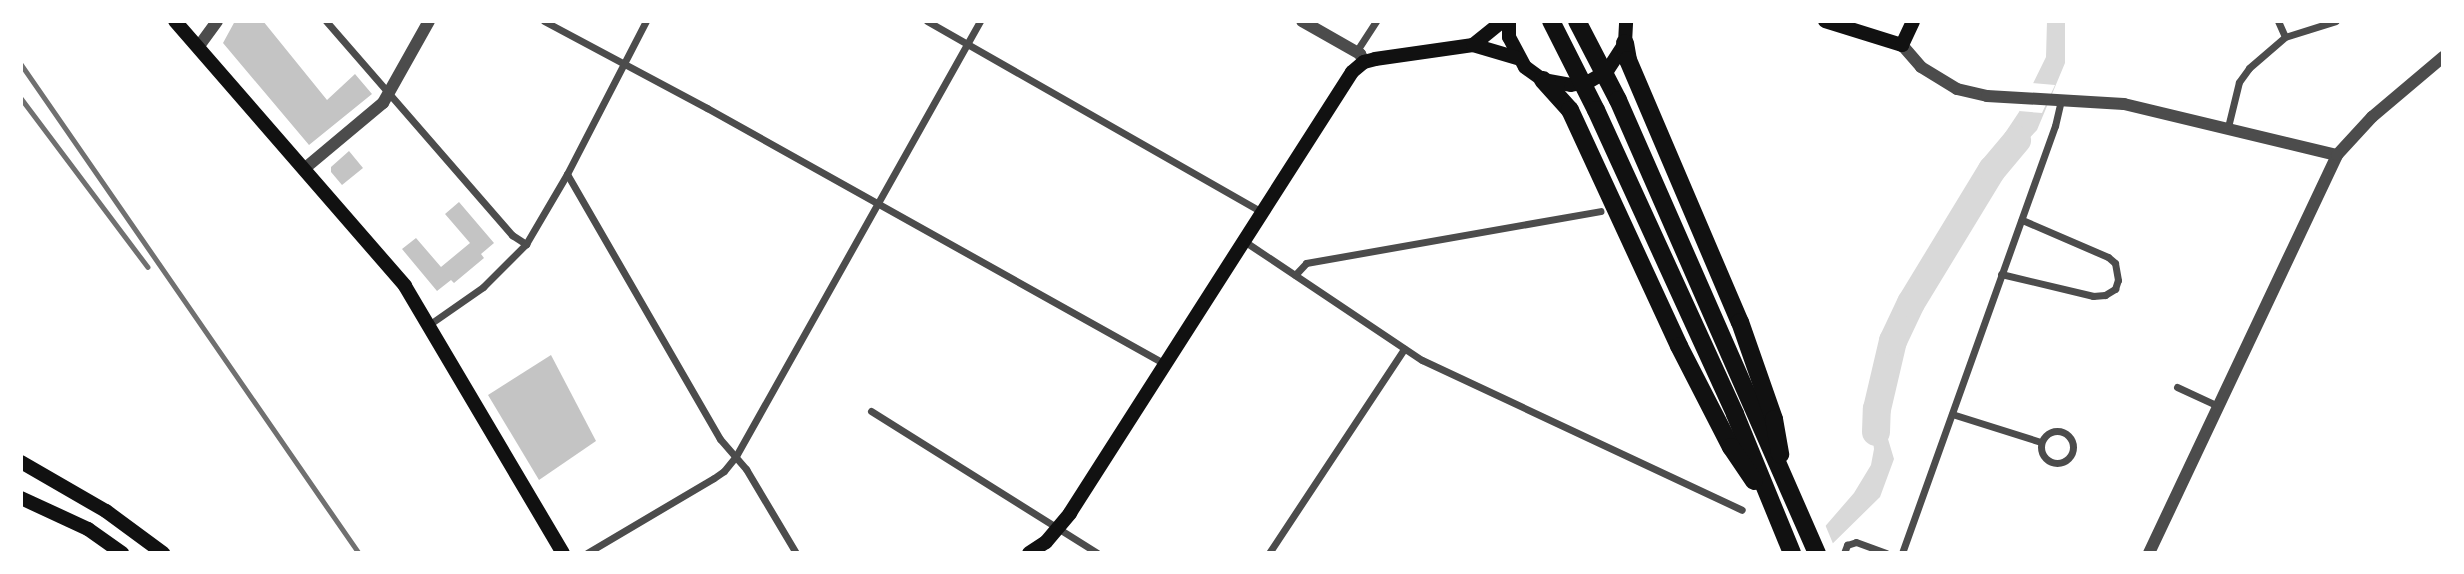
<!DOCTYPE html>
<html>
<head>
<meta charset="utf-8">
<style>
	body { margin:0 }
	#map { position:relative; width:2464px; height:574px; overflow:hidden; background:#fff; font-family:"Varela Round",sans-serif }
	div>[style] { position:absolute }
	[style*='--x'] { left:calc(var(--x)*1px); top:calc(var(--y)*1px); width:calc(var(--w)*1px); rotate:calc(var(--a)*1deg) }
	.water>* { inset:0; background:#d9d9d9 }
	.pier>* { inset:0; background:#fff }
	.river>* { height:28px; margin:-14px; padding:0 14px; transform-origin:14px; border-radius:14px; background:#d9d9d9 }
	.building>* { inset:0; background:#c4c4c4 }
	.minor>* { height:7px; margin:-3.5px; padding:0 3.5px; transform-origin:3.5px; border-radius:3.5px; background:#4c4c4c }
	.minor>.ring { margin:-3.5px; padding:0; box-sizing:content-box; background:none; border:7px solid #4c4c4c; border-radius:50% }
	.tertiary>* { height:12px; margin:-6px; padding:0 6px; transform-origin:6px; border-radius:6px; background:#4c4c4c }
	.primary>* { height:14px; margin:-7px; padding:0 7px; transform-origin:7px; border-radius:7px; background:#111 }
	.motorway>* { height:18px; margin:-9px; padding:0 9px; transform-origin:9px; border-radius:9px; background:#111 }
	.rail>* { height:4.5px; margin:-2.25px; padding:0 2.25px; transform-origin:2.25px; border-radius:2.25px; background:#707070 }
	span { translate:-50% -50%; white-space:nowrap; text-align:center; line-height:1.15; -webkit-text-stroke:5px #fff; paint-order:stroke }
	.frame { position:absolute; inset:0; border:23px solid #fff; pointer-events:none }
</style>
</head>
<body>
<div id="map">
	<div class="water">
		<i style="clip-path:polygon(2047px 21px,2065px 21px,2065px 63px,2037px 130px,1996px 173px,1985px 163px,2019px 112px,2046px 57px)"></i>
		<i style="clip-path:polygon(1874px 392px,1888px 398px,1882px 419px,1894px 459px,1880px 497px,1823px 553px,1802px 553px,1854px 493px,1871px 465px,1874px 449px,1869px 409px)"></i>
	</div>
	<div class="pier">
		<i style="clip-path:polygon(2032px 83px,2055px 85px,2042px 113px,2019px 111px)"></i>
		<i style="clip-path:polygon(1824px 522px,1834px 546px,1828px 553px,1798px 553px)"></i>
	</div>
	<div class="river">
		<i style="--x:1876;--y:432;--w:23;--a:-88"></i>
		<i style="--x:1877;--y:409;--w:70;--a:-76.8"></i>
		<i style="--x:1893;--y:341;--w:42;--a:-64.7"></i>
		<i style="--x:1911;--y:303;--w:156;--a:-58.7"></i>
		<i style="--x:1992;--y:170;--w:39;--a:-50"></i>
	</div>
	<div class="building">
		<i style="clip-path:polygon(235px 21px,263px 21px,327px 100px,355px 74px,372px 94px,309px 145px,223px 43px)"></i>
		<i style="clip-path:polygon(349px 151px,363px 168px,342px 185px,331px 172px,331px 167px)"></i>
		<i style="clip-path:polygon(459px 202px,494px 243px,481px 254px,484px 258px,454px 283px,451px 280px,437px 291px,402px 249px,416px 238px,441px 267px,470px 243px,445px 214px)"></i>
		<i style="clip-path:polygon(551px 355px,596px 441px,539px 480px,488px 395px)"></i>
	</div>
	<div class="minor">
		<i style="--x:326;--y:21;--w:284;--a:49"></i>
		<i style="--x:512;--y:235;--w:17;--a:33"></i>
		<i style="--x:544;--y:21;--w:185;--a:28.1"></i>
		<i style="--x:707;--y:108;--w:525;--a:29.2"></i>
		<i style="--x:927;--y:21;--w:386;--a:29.7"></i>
		<i style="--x:2278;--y:21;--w:17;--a:66"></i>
		<i style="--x:1356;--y:52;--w:37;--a:-57"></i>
		<i style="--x:2228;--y:127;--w:46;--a:-76.3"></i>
		<i style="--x:2239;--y:82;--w:17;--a:-54"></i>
		<i style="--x:2249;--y:68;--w:48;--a:-40.7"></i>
		<i style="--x:2285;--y:37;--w:53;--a:-17.4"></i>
		<i style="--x:567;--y:174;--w:306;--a:60"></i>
		<i style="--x:720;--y:439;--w:40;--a:49"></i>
		<i style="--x:746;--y:469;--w:98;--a:59.2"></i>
		<i style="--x:1244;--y:241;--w:214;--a:33.8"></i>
		<i style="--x:1422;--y:360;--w:353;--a:25.1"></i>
		<i style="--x:2001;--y:274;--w:95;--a:13.4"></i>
		<i style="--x:2093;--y:296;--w:12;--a:-5"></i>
		<i style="--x:2105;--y:295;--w:12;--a:-31"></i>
		<i style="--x:2115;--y:289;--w:9;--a:-72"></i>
		<i style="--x:2118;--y:280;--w:17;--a:-100"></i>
		<i style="--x:2115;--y:263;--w:9;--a:-139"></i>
		<i style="--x:2108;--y:257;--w:94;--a:-156.7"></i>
		<i style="--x:1295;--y:275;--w:16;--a:-47"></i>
		<i style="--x:1306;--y:263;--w:299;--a:-10"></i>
		<i style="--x:430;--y:324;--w:65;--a:-34.9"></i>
		<i style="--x:483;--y:287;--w:61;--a:-45"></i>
		<i style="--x:526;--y:244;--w:81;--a:-59.6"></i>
		<i style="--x:567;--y:174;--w:172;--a:-62.7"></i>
		<i style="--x:2177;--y:387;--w:45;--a:24.9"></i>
		<i style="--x:871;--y:411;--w:267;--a:32.1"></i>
		<i style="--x:1952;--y:414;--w:93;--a:17.5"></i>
		<i class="ring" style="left:2041px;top:431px;width:25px;height:25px"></i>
		<i style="--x:587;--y:553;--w:147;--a:-30.6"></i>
		<i style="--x:714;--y:478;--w:12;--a:-35"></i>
		<i style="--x:724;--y:471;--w:19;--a:-51"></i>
		<i style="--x:736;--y:456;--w:499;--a:-60.7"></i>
		<i style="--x:1269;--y:553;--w:245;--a:-56.5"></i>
		<i style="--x:1844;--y:553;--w:9;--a:-69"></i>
		<i style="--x:1847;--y:545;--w:9;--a:-18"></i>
		<i style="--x:1856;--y:542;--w:32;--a:20"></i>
		<i style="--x:1902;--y:553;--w:454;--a:-70.3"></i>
		<i style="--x:2055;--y:126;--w:28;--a:-77"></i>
	</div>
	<div class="tertiary">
		<i style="--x:1302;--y:21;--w:67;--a:29.6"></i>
		<i style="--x:1360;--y:54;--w:9;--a:63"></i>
		<i style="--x:1902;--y:45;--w:29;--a:49"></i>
		<i style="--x:1921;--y:67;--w:42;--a:31.4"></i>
		<i style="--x:1957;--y:89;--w:31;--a:13"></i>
		<i style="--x:1987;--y:96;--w:137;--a:3.3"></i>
		<i style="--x:2124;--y:104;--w:219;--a:13.5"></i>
		<i style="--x:199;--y:46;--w:31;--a:-54"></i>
		<i style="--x:304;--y:169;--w:103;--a:-39.9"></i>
		<i style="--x:383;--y:103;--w:94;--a:-60.7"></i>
		<i style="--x:2149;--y:553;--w:440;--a:-64.7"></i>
		<i style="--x:2337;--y:155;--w:52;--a:-47.4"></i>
		<i style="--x:2372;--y:117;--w:93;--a:-40.2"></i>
	</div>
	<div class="primary">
		<i style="--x:175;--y:21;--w:351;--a:49"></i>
		<i style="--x:405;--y:286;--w:310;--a:59.4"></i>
		<i style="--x:1509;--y:21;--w:16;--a:90"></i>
		<i style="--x:1509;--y:37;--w:34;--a:62"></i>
		<i style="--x:1525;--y:67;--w:22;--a:36"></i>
		<i style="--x:1543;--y:80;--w:28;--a:10"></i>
		<i style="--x:1571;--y:85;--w:19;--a:-12"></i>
		<i style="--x:1590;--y:81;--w:20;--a:-30"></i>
		<i style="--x:1607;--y:71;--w:33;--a:-57"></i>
		<i style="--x:1625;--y:43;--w:22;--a:-87"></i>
		<i style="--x:1825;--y:21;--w:81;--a:17.3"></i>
		<i style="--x:1902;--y:45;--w:26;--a:-65"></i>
		<i style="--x:1473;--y:45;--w:38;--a:-39"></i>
		<i style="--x:21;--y:462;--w:98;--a:30"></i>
		<i style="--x:106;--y:511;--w:71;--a:36.4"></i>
		<i style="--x:21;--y:498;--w:74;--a:24.8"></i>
		<i style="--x:88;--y:529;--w:42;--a:35.2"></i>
		<i style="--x:1029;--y:553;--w:20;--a:-33"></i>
		<i style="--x:1046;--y:542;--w:38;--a:-50"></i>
		<i style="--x:1070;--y:513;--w:523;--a:-57.4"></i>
		<i style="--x:1352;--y:72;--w:16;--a:-40"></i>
		<i style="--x:1364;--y:62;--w:11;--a:-15"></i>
		<i style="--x:1375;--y:59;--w:99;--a:-8.1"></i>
		<i style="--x:1473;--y:45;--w:46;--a:16.5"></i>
	</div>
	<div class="motorway">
		<i style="--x:1551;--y:21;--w:100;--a:63.2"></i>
		<i style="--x:1596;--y:110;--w:334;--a:65.4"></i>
		<i style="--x:1735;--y:414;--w:150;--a:67.7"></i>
		<i style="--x:1577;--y:21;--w:89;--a:62.6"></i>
		<i style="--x:1618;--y:100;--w:495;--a:66.3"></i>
		<i style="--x:1625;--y:43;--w:17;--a:80"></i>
		<i style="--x:1628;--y:60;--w:285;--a:66.9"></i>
		<i style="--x:1740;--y:322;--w:103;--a:70.7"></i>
		<i style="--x:1774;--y:419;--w:36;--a:80"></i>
		<i style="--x:1543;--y:80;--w:40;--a:48"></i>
		<i style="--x:1570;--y:110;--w:260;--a:65.2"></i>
		<i style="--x:1679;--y:346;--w:114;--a:62.8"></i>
		<i style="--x:1731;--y:447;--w:41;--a:55.9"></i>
	</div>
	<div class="rail">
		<i style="--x:21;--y:64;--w:594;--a:55.35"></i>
		<i style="--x:21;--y:98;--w:211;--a:53.1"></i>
	</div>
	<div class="frame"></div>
</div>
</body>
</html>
